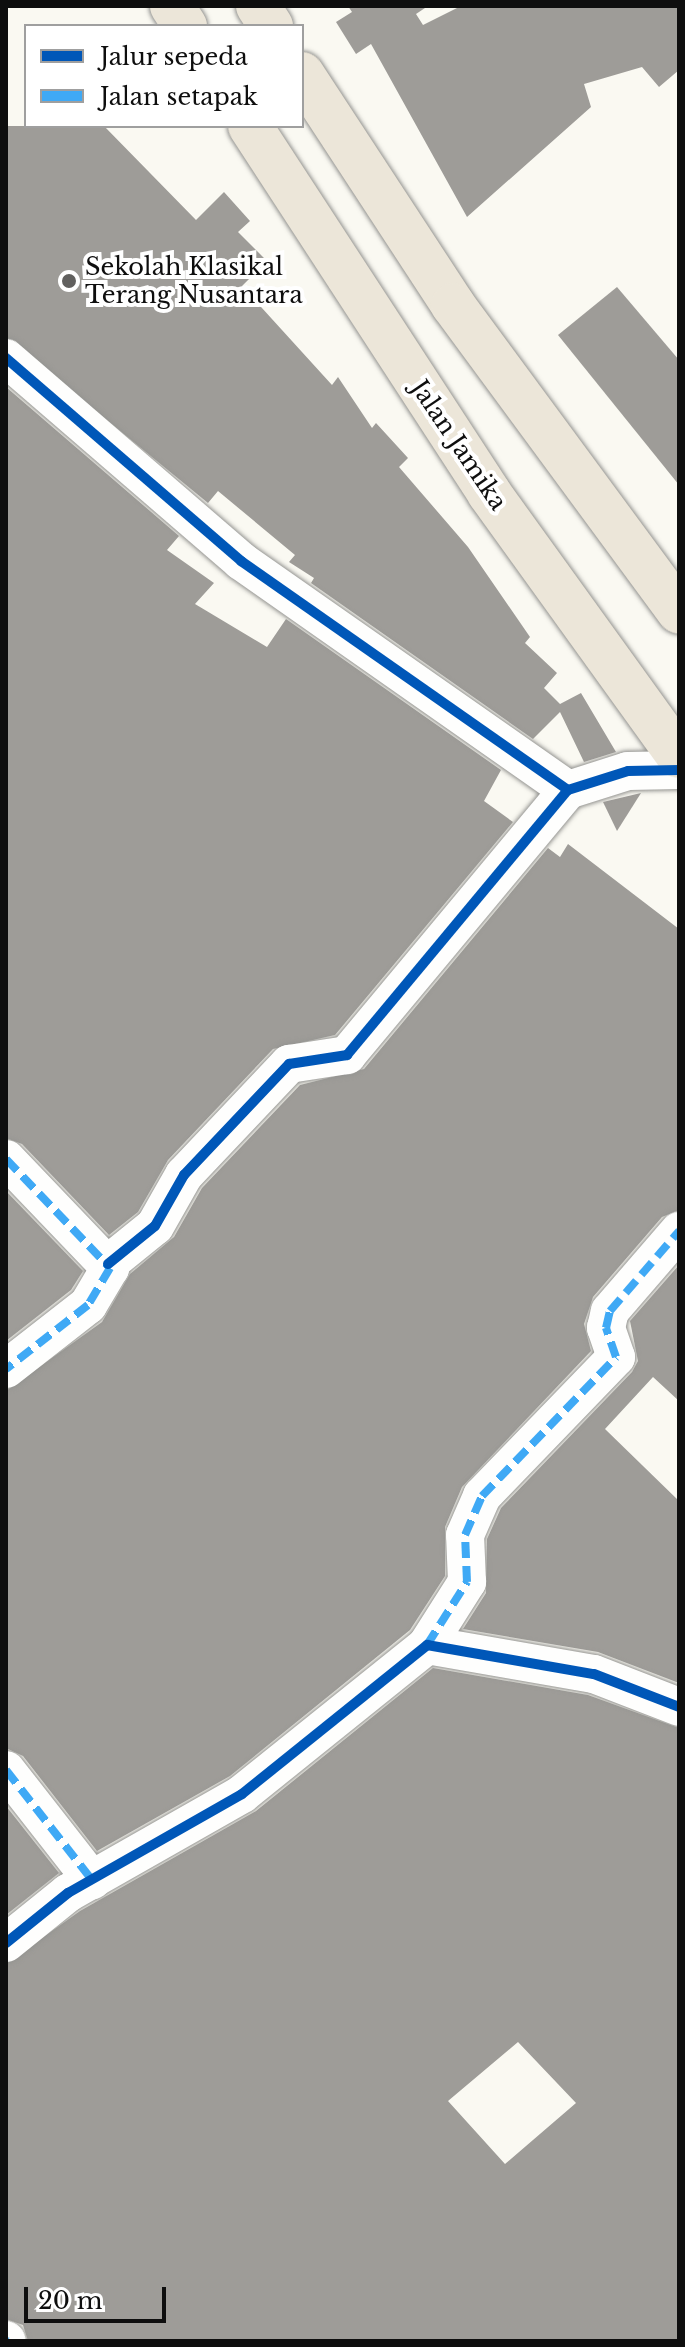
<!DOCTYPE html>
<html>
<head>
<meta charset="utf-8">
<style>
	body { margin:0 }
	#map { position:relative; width:685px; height:2347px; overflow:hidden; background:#faf9f2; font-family:"Libre Baskerville",serif }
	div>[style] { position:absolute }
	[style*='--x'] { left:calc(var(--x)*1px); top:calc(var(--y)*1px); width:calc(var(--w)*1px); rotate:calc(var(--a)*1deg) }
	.building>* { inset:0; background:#9e9c98 }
	.roads { filter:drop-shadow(0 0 2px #949491) drop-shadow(0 0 2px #949491) }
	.street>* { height:38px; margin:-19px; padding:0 19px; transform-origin:19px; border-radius:19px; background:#fefefd }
	.primary>* { height:44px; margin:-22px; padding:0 22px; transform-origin:22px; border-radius:22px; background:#ece6d9 }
	.quiet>* { height:8px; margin-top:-4px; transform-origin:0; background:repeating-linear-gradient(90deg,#3fa9f5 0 16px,transparent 0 24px) }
	.cycleway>* { height:10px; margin:-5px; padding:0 5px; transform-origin:5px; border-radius:5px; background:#0057b8 }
	.dots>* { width:22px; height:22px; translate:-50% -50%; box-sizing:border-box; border:4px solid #fff; border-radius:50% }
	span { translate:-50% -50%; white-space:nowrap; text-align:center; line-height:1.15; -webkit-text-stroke:8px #fff; paint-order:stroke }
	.poi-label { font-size:24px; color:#0e0e0e }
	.left { translate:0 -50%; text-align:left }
	.street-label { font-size:24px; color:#0e0e0e }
	.frame { position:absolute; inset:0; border:8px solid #0e0e0e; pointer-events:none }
	.legend { position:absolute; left:24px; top:24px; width:280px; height:104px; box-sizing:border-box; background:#fff; border:2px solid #9f9f9f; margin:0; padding:10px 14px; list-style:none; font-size:24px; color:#0e0e0e }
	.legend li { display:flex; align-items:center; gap:16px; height:40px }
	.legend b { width:40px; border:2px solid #9f9f9f }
	.scale { position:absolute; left:24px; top:2287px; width:142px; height:36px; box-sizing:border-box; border:4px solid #0e0e0e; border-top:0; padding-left:10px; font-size:24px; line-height:28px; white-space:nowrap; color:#0e0e0e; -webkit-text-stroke:6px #fff; paint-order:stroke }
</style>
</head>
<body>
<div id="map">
	<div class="building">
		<i style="clip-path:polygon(348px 6px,428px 6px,416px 14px,423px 25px,461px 6px,679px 6px,679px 70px,659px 87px,642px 67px,584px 84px,591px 107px,467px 217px,371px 44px,356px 54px,336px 22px,352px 12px)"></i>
		<i style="clip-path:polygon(6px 126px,104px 126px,196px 220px,224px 192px,250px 221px,238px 232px,267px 261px,242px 286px,332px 385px,338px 377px,372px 428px,376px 423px,408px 458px,399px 467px,468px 547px,530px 637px,525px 643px,557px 673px,544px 688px,560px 704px,581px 693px,616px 752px,584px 762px,560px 712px,533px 739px,311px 583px,314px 578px,289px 562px,295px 555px,218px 491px,208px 503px,6px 337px)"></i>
		<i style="clip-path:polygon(617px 287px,679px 360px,679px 485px,558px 335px)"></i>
		<i style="clip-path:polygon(6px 387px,179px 536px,167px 550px,214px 583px,195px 604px,267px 647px,286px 619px,501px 770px,484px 801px,513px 822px,335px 1035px,273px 1049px,168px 1160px,138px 1212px,109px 1235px,22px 1144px,6px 1138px)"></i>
		<i style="clip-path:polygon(641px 793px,617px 831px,603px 802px)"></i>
		<i style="clip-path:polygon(568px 844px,679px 929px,679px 1210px,662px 1217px,593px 1297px,584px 1324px,591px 1351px,462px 1487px,445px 1527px,445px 1576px,410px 1630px,230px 1776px,97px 1851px,23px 1756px,6px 1748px,6px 1391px,102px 1322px,130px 1274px,174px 1237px,202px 1188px,300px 1085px,364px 1069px,548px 848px,560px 857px)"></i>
		<i style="clip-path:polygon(6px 1191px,83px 1271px,71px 1290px,6px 1341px)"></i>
		<i style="clip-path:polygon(679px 1265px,679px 1401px,653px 1377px,605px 1429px,679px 1501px,679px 1683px,598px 1652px,463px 1629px,486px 1593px,487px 1539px,501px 1508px,632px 1372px,638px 1361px,630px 1321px)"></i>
		<i style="clip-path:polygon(evenodd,433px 1668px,588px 1695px,679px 1728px,679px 2341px,28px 2341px,23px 2325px,6px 2319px,6px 1964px,80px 1911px,256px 1811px,433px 1668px,518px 2042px,576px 2103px,505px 2164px,448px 2101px,518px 2042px)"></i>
		<i style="clip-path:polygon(6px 1806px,59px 1873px,6px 1915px)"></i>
	</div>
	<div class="roads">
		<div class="street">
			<i style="--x:6;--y:358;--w:311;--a:40.8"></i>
			<i style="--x:241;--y:561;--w:399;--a:35"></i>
			<i style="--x:568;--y:790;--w:63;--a:-17.6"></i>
			<i style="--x:628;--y:771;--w:51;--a:-1.1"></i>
			<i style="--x:6;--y:1159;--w:151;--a:46.3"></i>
			<i style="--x:110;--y:1268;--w:43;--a:120.7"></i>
			<i style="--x:88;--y:1305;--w:104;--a:142"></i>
			<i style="--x:108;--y:1264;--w:60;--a:-39"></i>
			<i style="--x:155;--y:1226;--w:59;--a:-60.4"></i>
			<i style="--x:184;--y:1175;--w:153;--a:-46.6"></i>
			<i style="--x:289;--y:1064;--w:59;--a:-8.8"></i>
			<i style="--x:347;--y:1055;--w:345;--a:-50.2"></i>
			<i style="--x:427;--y:1645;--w:75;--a:-57.6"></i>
			<i style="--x:467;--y:1582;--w:47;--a:-92.4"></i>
			<i style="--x:465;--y:1535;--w:43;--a:-66.4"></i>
			<i style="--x:482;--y:1496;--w:193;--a:-46"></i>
			<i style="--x:616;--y:1357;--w:31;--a:-109"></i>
			<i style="--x:606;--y:1328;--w:17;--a:-77"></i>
			<i style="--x:610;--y:1311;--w:106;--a:-49.2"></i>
			<i style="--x:6;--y:1770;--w:140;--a:52"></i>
			<i style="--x:6;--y:1943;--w:80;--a:-38.9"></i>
			<i style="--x:68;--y:1893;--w:200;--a:-29.6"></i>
			<i style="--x:242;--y:1794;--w:238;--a:-38.8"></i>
			<i style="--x:427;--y:1645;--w:169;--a:9.9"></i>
			<i style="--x:594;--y:1674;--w:91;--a:21.2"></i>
			<i style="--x:6;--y:2340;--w:1;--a:45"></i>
		</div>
		<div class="primary">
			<i style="--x:172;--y:6;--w:24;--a:57"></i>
			<i style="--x:258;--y:6;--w:24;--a:57"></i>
			<i style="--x:302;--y:74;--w:276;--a:56.8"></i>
			<i style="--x:453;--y:305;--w:381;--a:53.6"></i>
			<i style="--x:250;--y:126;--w:438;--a:56.9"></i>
			<i style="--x:489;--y:493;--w:324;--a:54.2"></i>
		</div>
	</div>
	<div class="quiet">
		<i style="--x:6;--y:1159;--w:151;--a:46.3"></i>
		<i style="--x:110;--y:1268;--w:43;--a:120.7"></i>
		<i style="--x:88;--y:1305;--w:104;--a:142"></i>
		<i style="--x:427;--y:1645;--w:75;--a:-57.6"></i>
		<i style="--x:467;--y:1582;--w:47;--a:-92.4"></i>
		<i style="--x:465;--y:1535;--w:43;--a:-66.4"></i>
		<i style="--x:482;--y:1496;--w:193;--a:-46"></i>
		<i style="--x:616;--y:1357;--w:31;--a:-109"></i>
		<i style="--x:606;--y:1328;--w:17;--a:-77"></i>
		<i style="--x:610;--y:1311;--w:106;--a:-49.2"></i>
		<i style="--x:6;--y:1770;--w:140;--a:52"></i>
		<i style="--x:6;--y:2340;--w:1;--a:45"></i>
	</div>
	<div class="cycleway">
		<i style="--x:6;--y:358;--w:311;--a:40.8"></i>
		<i style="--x:241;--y:561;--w:399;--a:35"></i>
		<i style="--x:568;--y:790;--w:63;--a:-17.6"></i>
		<i style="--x:628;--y:771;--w:51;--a:-1.1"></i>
		<i style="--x:108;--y:1264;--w:60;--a:-39"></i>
		<i style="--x:155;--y:1226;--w:59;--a:-60.4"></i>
		<i style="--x:184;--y:1175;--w:153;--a:-46.6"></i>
		<i style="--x:289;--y:1064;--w:59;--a:-8.8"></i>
		<i style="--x:347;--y:1055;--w:345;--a:-50.2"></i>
		<i style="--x:6;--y:1943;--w:80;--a:-38.9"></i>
		<i style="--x:68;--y:1893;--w:200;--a:-29.6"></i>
		<i style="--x:242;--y:1794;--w:238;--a:-38.8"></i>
		<i style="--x:427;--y:1645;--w:169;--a:9.9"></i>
		<i style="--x:594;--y:1674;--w:91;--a:21.2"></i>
	</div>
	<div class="dots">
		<i style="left:69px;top:281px;background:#61605e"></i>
	</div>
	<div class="poi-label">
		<span class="left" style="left:85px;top:281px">Sekolah Klasikal<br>Terang Nusantara</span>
	</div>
	<div class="street-label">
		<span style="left:459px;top:445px;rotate:56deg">Jalan Jamika</span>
	</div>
	<div class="frame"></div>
	<ul class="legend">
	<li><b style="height:10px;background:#0057b8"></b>Jalur sepeda</li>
	<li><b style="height:10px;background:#3fa9f5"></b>Jalan setapak</li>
	</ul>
	<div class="scale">20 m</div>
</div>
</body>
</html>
